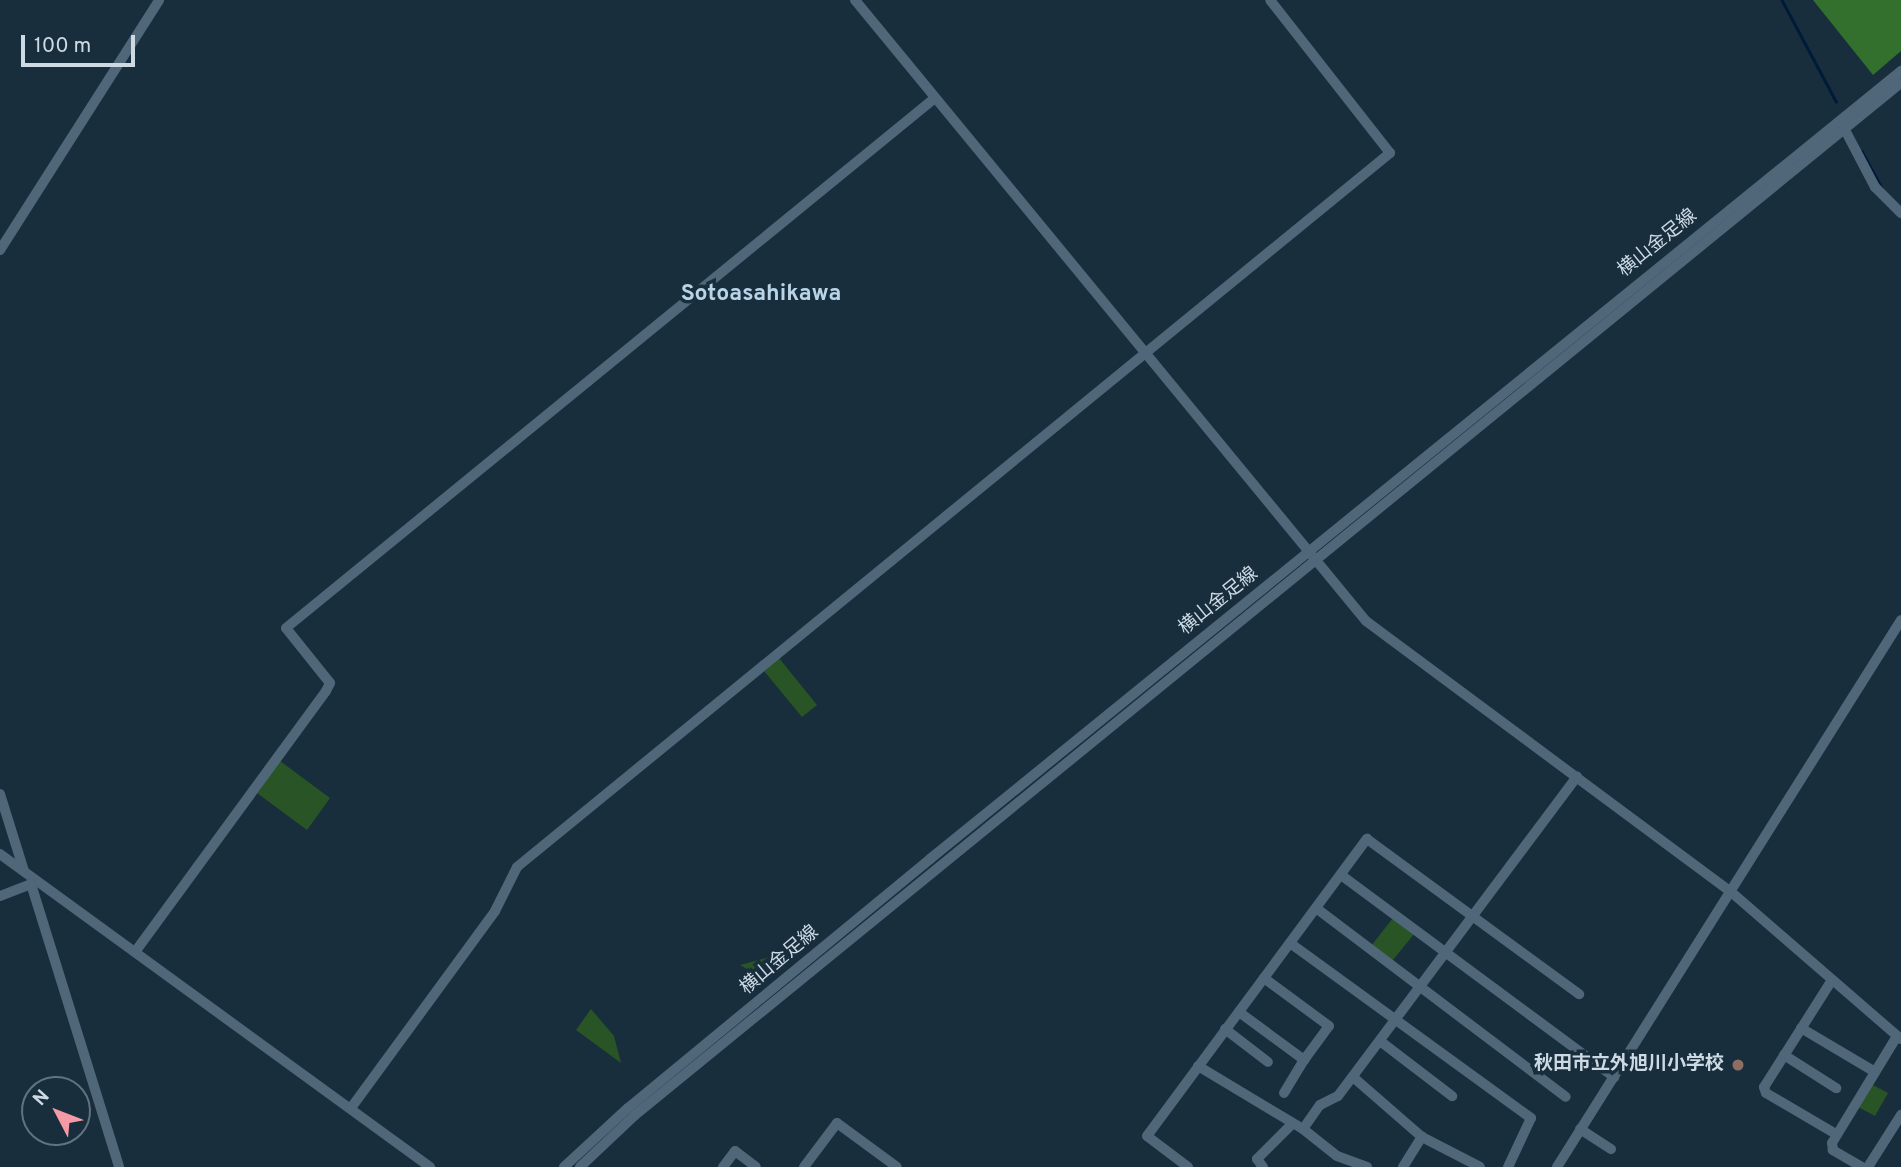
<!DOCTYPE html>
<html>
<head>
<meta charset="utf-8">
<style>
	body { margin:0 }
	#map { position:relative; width:1901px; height:1167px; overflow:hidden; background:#182e3d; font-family:Overpass,"Noto Sans JP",sans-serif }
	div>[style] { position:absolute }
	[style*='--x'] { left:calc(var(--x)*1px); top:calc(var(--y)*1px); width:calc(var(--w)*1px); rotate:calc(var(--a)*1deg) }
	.green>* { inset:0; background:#295425 }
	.forest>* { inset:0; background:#33702e }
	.stream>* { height:2.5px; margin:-1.25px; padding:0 1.25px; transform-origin:1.25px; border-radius:1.25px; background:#001a39 }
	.minor>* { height:10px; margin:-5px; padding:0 5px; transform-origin:5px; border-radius:5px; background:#4f6778 }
	.dots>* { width:19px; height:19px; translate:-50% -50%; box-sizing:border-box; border:4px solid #182e3d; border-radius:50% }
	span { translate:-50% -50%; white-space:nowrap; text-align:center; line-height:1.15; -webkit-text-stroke:7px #182e3d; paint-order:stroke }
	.street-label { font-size:19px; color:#cddae4 }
	.poi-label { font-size:19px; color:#cddae4; font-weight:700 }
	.right { translate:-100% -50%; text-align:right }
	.quarter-label { font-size:23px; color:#b9d3e7; font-weight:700 }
	.north { position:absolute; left:21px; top:1076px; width:70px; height:70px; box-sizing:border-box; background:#182e3d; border:2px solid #607380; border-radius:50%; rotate:312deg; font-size:19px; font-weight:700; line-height:28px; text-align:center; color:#cddae4 }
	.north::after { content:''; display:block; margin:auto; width:24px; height:32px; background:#f49aa6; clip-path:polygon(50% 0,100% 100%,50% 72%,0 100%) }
	.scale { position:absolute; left:21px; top:35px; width:114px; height:32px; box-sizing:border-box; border:4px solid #cddae4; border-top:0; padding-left:9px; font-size:21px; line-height:24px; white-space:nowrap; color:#cddae4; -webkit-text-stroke:5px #182e3d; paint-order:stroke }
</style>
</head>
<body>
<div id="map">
	<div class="green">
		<i style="clip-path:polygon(779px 658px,817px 705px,802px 717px,764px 671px)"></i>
		<i style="clip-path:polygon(280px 761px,330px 798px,307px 830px,257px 793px)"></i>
		<i style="clip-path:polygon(1393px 918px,1415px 933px,1392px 961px,1371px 946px)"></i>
		<i style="clip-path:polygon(777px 955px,782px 958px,760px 977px,740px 965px)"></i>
		<i style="clip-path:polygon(591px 1009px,614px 1036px,621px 1063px,576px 1030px)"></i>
		<i style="clip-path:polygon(1873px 1085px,1888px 1093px,1875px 1116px,1858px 1107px)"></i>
	</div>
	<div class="forest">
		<i style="clip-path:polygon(1813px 0,1901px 0,1901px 51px,1873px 75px)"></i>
	</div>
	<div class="stream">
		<i style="--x:1782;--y:0;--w:115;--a:61.9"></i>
		<i style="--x:1862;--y:151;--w:42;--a:61.6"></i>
	</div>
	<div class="minor">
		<i style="--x:855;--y:0;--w:804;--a:50.55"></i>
		<i style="--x:1366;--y:621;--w:453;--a:36.6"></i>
		<i style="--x:1730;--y:891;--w:226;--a:40.9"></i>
		<i style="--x:1844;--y:128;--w:67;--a:62.3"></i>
		<i style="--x:1875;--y:187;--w:37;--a:45"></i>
		<i style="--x:0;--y:250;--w:296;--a:-57.5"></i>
		<i style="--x:0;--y:794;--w:81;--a:72.7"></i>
		<i style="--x:0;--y:854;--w:532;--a:36.05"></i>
		<i style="--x:1341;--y:875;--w:340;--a:36.5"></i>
		<i style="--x:34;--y:879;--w:6;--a:121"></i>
		<i style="--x:31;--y:884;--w:296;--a:72.7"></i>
		<i style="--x:0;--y:896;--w:33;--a:-21"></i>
		<i style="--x:1316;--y:908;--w:313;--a:37.1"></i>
		<i style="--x:1290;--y:943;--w:298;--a:36"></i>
		<i style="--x:1531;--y:1118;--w:54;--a:115.1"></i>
		<i style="--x:135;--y:952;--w:323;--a:-53.8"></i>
		<i style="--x:326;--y:691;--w:9;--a:-63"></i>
		<i style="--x:330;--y:683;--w:70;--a:-128.7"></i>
		<i style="--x:286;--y:628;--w:838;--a:-39.24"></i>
		<i style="--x:1832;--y:980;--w:127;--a:122.4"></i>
		<i style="--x:1764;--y:1087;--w:6;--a:72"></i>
		<i style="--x:1766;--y:1093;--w:81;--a:30.4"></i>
		<i style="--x:1239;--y:1012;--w:81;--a:36.4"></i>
		<i style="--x:1304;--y:1060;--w:42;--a:-53.7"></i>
		<i style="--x:1329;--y:1026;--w:81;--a:-143.6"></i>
		<i style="--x:1801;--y:1028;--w:86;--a:30.7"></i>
		<i style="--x:1225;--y:1029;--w:54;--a:37.5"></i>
		<i style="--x:1380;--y:1041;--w:91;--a:37.4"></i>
		<i style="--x:1784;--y:1055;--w:62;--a:32.4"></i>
		<i style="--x:1198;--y:1066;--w:122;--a:31"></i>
		<i style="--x:1303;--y:1129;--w:43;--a:38.5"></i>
		<i style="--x:1337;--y:1156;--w:32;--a:20"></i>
		<i style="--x:1353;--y:1077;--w:91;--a:41"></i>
		<i style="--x:1422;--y:1137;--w:65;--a:27.3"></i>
		<i style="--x:1284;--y:1093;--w:39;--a:-59"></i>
		<i style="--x:351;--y:1108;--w:244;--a:-53.8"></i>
		<i style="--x:495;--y:911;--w:49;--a:-63.4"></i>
		<i style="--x:517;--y:867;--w:1128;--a:-39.28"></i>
		<i style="--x:1390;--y:153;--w:194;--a:-128.1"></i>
		<i style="--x:1303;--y:1129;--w:29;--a:-55"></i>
		<i style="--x:1320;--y:1105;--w:20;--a:-27"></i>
		<i style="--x:1338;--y:1096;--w:399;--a:-53.2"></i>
		<i style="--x:1580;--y:1129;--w:37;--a:33"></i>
		<i style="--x:564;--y:1167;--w:87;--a:-42.7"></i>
		<i style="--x:628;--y:1108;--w:391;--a:-39.5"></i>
		<i style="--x:930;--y:859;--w:1251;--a:-39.06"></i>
		<i style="--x:580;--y:1167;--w:76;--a:-43.4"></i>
		<i style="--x:635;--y:1115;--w:1633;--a:-39.19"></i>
		<i style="--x:723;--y:1167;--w:20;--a:-53"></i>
		<i style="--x:735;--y:1151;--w:26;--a:37"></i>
		<i style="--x:804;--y:1167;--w:55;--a:-53.1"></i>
		<i style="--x:837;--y:1123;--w:74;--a:36.3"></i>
		<i style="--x:1188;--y:1167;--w:51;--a:-142.9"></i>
		<i style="--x:1147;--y:1136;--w:370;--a:-53.5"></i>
		<i style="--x:1367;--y:839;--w:263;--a:36.2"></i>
		<i style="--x:1263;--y:1167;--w:10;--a:-127"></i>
		<i style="--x:1257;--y:1159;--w:49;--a:-45"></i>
		<i style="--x:1403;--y:1167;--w:36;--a:-58"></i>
		<i style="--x:1557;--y:1167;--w:646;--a:-57.83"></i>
		<i style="--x:1862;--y:1167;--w:34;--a:-150"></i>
		<i style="--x:1833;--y:1150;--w:7;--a:-98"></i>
		<i style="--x:1832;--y:1143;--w:125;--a:-58.7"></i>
		<i style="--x:1868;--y:1167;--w:62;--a:-57.6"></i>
	</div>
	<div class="dots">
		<i style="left:1738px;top:1065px;background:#8d6e63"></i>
	</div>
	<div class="street-label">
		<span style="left:1658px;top:244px;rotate:-39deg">横山金足線</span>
		<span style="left:1219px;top:602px;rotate:-39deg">横山金足線</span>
		<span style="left:780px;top:961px;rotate:-40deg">横山金足線</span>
	</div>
	<div class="poi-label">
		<span class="right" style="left:1724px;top:1065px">秋田市立外旭川小学校</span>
	</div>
	<div class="quarter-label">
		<span style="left:761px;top:295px">Sotoasahikawa</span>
	</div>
	<div class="north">N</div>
	<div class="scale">100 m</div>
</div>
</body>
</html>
